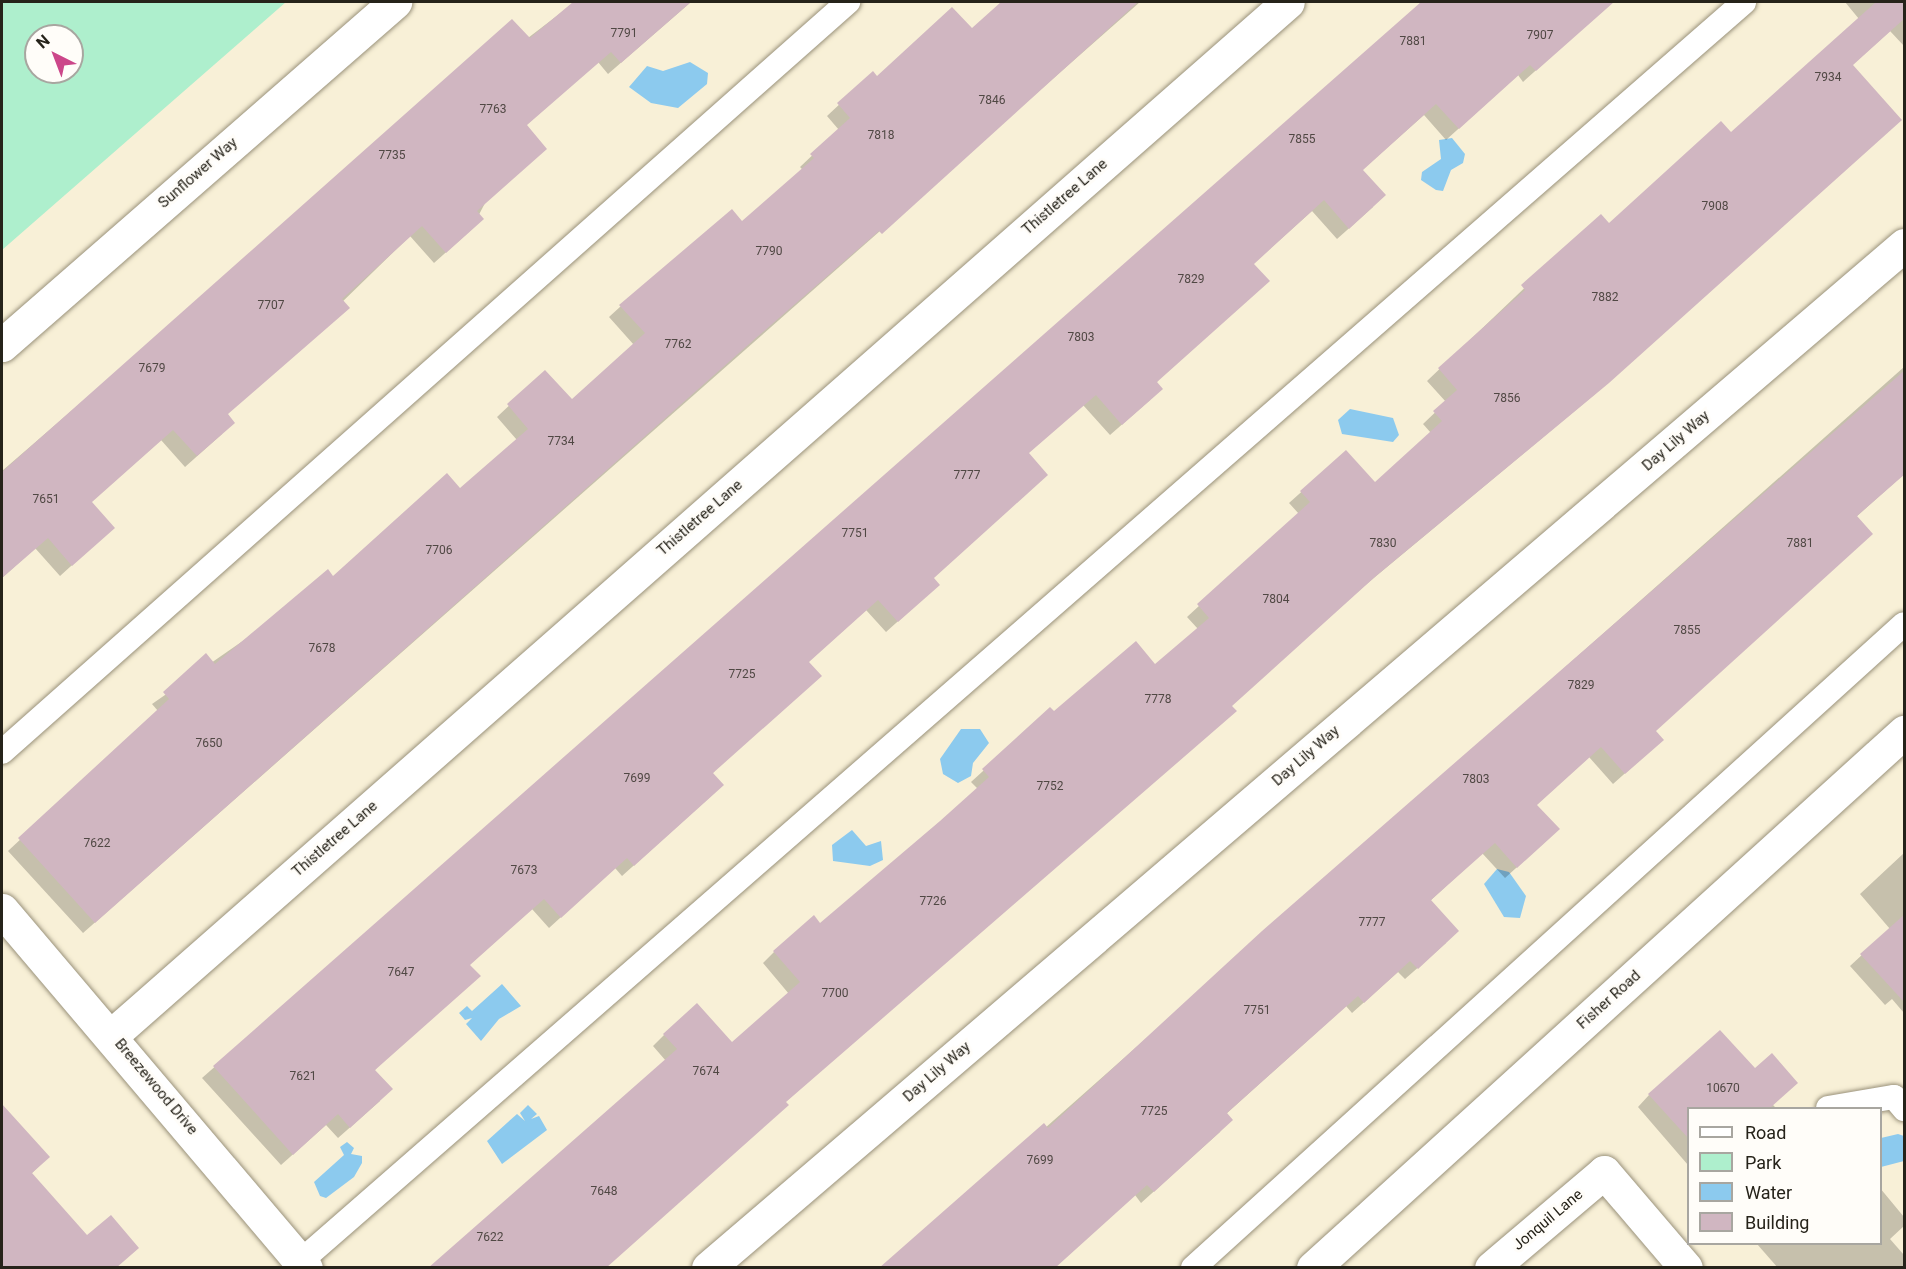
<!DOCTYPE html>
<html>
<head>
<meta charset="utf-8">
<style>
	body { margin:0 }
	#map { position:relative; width:1906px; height:1269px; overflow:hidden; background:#f8f0d7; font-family:Roboto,sans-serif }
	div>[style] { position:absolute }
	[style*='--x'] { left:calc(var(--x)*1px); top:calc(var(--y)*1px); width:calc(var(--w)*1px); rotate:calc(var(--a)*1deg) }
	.green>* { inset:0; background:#aeefcd }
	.water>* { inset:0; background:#8ccaee }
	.shadow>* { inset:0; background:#0003 }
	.building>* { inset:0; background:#d0b6c1 }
	.roads { filter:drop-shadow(0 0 2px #9a927b) drop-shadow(0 0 2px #9a927b) }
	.lane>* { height:24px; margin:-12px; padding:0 12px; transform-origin:12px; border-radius:12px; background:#fff }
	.street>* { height:33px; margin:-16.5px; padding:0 16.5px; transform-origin:16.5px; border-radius:16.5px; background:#fff }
	.secondary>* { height:33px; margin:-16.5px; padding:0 16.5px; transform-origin:16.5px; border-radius:16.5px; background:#fff }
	span { translate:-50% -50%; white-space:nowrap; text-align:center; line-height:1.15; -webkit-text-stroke:6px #fffdf9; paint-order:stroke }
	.number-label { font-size:12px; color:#504844 }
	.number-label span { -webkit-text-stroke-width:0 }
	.street-label { font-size:15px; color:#26231a }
	.frame { position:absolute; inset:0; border:3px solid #26231a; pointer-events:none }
	.legend { position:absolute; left:1687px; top:1107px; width:195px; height:138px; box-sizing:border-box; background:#fffdf9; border:2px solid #a8a6a0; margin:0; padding:8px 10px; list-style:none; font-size:18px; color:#26231a }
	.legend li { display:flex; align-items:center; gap:12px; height:30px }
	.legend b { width:30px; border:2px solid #a8a6a0 }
	.north { position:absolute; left:24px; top:24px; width:60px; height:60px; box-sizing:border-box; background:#fffdf9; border:2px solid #a8a6a0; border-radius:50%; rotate:318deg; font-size:16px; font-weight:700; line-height:24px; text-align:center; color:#26231a }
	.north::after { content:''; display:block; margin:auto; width:21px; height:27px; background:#cc478a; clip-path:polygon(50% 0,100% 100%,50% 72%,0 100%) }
</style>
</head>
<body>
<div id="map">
	<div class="green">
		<i style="clip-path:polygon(evenodd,2px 2px,286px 2px,2px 250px,2px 2px,36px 36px,72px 36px,72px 72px,36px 72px,36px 36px)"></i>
	</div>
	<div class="water">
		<i style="clip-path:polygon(690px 62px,708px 73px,707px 84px,678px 108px,651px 103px,629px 87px,647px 66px,663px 71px)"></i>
		<i style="clip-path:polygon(1452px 138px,1465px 154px,1463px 163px,1451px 170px,1443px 191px,1436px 190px,1421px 180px,1422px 172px,1441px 159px,1439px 140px)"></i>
		<i style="clip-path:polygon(1350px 409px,1393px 418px,1399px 435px,1393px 442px,1342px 434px,1338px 420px)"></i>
		<i style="clip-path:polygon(961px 729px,980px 729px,989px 743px,973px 763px,971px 776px,958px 783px,943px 774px,940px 759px)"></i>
		<i style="clip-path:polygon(852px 830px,866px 846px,881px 841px,883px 860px,870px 866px,833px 861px,832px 845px)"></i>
		<i style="clip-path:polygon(1497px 869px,1509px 872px,1526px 896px,1520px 918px,1504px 917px,1484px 884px)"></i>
		<i style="clip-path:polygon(502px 984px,521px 1006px,499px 1019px,481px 1041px,466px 1024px,472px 1018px,465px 1020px,459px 1013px,467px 1006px,472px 1011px)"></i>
		<i style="clip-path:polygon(528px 1105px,537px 1114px,531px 1119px,539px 1116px,547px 1130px,502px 1164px,487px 1141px,517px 1114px,525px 1121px,520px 1113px)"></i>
		<i style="clip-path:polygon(1898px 1134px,1904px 1136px,1904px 1161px,1881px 1167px,1881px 1138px)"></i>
		<i style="clip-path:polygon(347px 1142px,354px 1148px,351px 1154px,362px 1156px,362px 1163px,354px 1177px,326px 1198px,320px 1196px,314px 1182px,344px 1155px,340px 1147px)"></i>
	</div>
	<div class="shadow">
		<i style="clip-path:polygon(575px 2px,691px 2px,608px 74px,598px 62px,525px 126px,471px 230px,434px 263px,410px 236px,226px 415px,222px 434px,185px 467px,161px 440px,90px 503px,113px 528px,60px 576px,35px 548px,2px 578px,2px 471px,307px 207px)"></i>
		<i style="clip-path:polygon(1004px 2px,1140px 2px,83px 933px,8px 851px,158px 711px,152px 704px,460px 490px,517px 440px,497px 417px,545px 372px,572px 401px,634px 345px,609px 317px,621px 306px,742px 223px,803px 170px,800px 167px,839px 130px,827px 116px,873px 73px,877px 78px,972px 30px)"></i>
		<i style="clip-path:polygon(1424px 2px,1612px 2px,1523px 82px,1518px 75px,1446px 140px,1424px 115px,1362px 170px,1373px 207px,1337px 239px,1312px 211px,1253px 264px,1156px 383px,1150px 400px,1110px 435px,1083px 405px,1027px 454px,932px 579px,926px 596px,886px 632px,866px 610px,808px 662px,712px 774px,711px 796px,622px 876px,615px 868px,549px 928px,532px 909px,469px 965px,374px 1071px,380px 1101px,338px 1138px,326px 1125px,281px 1165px,202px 1078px)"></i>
		<i style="clip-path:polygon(1845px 2px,1904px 2px,1904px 46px,1890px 31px,1851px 66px,1595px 394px,1363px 587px,599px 1268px,666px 1061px,653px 1046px,664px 1035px,732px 1044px,789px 994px,763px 963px,774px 952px,820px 925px,978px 789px,971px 782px,1050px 710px,1053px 713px,1155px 666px,1198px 629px,1187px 617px,1299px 514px,1289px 503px,1346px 452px,1375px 484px,1431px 433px,1423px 424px,1446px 402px,1427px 381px,1600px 216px,1608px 225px,1731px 134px,1859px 19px)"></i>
		<i style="clip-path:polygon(1904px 367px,1904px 474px,1856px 517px,1654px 731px,1650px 751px,1613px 784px,1589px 757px,1536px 805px,1546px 841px,1505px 878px,1482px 853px,1430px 901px,1446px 943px,1405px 979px,1398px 972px,1352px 1013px,1346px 1006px,1226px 1114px,1220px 1132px,1141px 1203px,1135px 1195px,887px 1268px)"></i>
		<i style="clip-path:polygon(1904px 853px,1904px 1013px,1892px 999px,1885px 1005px,1850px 966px,1890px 929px,1860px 894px)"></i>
		<i style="clip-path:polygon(1649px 1095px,1773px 1105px,1776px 1108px,1688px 1108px,1688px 1165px,1638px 1107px)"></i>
		<i style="clip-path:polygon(2px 1106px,48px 1157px,31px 1174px,116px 1268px,2px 1268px)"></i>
		<i style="clip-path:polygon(1880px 1188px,1904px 1217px,1904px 1226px,1890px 1239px,1904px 1255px,1904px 1268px,1778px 1268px,1757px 1244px,1880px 1244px)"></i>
	</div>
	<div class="building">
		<i style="clip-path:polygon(573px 2px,691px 2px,621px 63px,611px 52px,527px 125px,547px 149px,477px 211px,484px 219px,446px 253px,422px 226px,342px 299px,350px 308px,228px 414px,235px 423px,197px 456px,173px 430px,92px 502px,115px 528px,72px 566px,48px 538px,2px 578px,2px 472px,512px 19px,530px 38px)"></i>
		<i style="clip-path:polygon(1001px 2px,1138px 2px,882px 234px,879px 231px,757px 337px,95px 923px,18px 838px,169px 699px,163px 692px,206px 653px,215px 664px,328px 569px,333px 576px,447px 473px,460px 488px,528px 429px,507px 404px,545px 370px,572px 399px,645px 333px,619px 305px,732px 209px,742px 221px,814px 158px,810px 154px,850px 118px,837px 103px,873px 71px,877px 76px,952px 7px,972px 28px)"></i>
		<i style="clip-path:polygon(1421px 2px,1614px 2px,1536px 71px,1530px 65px,1459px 129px,1436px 104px,1363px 170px,1386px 195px,1349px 229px,1324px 200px,1254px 264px,1270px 281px,1157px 382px,1163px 389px,1122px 425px,1096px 395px,1029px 453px,1048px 475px,934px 578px,940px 585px,898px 622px,878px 600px,809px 662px,822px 676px,713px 773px,724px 785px,634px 866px,627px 858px,561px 918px,544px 899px,470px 965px,481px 976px,375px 1070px,393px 1089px,350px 1128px,338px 1114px,293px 1155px,213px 1066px)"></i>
		<i style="clip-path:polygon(1876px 2px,1905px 2px,1905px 18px,1853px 65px,1902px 120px,1609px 383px,1376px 576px,1232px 706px,1237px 711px,786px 1102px,789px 1105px,606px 1268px,428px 1268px,677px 1049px,663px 1034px,697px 1003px,732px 1042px,800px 982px,773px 951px,814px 915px,820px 923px,940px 821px,989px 777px,982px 769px,1050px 707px,1054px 711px,1136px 641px,1155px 664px,1209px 618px,1197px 604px,1310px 502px,1300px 491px,1346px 450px,1375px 482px,1442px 421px,1433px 411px,1457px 390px,1438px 368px,1525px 290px,1521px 285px,1601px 214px,1609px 223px,1721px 121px,1731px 132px)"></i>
		<i style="clip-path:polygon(1905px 370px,1905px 474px,1857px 516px,1873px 534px,1656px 731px,1664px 740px,1625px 774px,1601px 747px,1537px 805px,1560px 829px,1517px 868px,1495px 843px,1431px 900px,1459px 931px,1418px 969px,1410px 961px,1364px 1003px,1358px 996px,1227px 1113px,1233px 1120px,1154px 1192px,1147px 1185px,1055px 1268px,879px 1268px,1044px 1123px,1048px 1128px,1262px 931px)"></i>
		<i style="clip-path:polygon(1905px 914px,1905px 1003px,1860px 954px)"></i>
		<i style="clip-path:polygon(1720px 1030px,1755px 1068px,1772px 1053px,1798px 1083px,1770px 1108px,1689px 1108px,1689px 1139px,1648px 1094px)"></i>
		<i style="clip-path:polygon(2px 1104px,50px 1157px,32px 1173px,87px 1235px,111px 1215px,139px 1248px,116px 1268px,2px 1268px)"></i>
	</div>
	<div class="roads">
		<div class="lane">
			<i style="--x:2;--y:752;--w:1131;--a:-41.56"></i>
			<i style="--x:1828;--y:1108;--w:67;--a:-9.5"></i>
			<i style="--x:1894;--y:1097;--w:16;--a:50"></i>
			<i style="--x:301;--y:1261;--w:1915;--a:-41.1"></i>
			<i style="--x:1193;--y:1268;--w:959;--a:-42.17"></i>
		</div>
		<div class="street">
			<i style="--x:2;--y:345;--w:522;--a:-41.11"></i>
			<i style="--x:2;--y:910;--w:470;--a:49.7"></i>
			<i style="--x:112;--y:1035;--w:1565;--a:-41.3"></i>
			<i style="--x:708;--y:1268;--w:1574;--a:-40.54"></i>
			<i style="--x:1491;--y:1268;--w:148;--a:-40.3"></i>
			<i style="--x:1604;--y:1172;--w:126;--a:49.5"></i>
		</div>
		<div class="secondary">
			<i style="--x:1313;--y:1268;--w:798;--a:-42.21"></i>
		</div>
	</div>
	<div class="number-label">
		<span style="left:624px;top:34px">7791</span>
		<span style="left:1540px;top:36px">7907</span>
		<span style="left:1413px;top:42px">7881</span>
		<span style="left:1828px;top:78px">7934</span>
		<span style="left:992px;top:101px">7846</span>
		<span style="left:493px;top:110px">7763</span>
		<span style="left:881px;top:136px">7818</span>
		<span style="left:1302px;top:140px">7855</span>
		<span style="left:392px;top:156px">7735</span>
		<span style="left:1715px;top:207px">7908</span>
		<span style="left:769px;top:252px">7790</span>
		<span style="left:1191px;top:280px">7829</span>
		<span style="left:1605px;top:298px">7882</span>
		<span style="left:271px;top:306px">7707</span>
		<span style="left:1081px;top:338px">7803</span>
		<span style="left:678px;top:345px">7762</span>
		<span style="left:152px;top:369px">7679</span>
		<span style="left:1507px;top:399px">7856</span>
		<span style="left:561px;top:442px">7734</span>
		<span style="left:967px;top:476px">7777</span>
		<span style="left:46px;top:500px">7651</span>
		<span style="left:855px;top:534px">7751</span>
		<span style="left:1383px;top:544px">7830</span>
		<span style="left:1800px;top:544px">7881</span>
		<span style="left:439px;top:551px">7706</span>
		<span style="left:1276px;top:600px">7804</span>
		<span style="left:1687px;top:631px">7855</span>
		<span style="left:322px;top:649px">7678</span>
		<span style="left:742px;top:675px">7725</span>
		<span style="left:1581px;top:686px">7829</span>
		<span style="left:1158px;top:700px">7778</span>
		<span style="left:209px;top:744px">7650</span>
		<span style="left:637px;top:779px">7699</span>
		<span style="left:1476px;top:780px">7803</span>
		<span style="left:1050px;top:787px">7752</span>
		<span style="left:97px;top:844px">7622</span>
		<span style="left:524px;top:871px">7673</span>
		<span style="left:933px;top:902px">7726</span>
		<span style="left:1372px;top:923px">7777</span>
		<span style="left:401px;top:973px">7647</span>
		<span style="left:835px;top:994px">7700</span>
		<span style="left:1257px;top:1011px">7751</span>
		<span style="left:706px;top:1072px">7674</span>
		<span style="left:303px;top:1077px">7621</span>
		<span style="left:1723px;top:1089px">10670</span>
		<span style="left:1154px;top:1112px">7725</span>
		<span style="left:1040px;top:1161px">7699</span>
		<span style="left:604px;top:1192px">7648</span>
		<span style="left:490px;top:1238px">7622</span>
	</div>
	<div class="street-label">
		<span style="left:198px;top:173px;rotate:-41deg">Sunflower Way</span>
		<span style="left:1065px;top:197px;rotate:-41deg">Thistletree Lane</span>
		<span style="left:1676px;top:441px;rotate:-41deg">Day Lily Way</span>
		<span style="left:700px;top:518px;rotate:-41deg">Thistletree Lane</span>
		<span style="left:1306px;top:756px;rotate:-41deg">Day Lily Way</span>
		<span style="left:335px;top:839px;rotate:-41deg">Thistletree Lane</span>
		<span style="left:1609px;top:1000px;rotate:-42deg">Fisher Road</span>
		<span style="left:937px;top:1072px;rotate:-41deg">Day Lily Way</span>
		<span style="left:156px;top:1087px;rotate:50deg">Breezewood Drive</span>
		<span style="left:1548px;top:1220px;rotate:-40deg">Jonquil Lane</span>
	</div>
	<div class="frame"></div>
	<ul class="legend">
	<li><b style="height:8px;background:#fff"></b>Road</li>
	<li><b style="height:16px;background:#aeefcd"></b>Park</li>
	<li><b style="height:16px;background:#8ccaee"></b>Water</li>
	<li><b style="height:16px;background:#d0b6c1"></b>Building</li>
	</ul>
	<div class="north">N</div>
</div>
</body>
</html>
